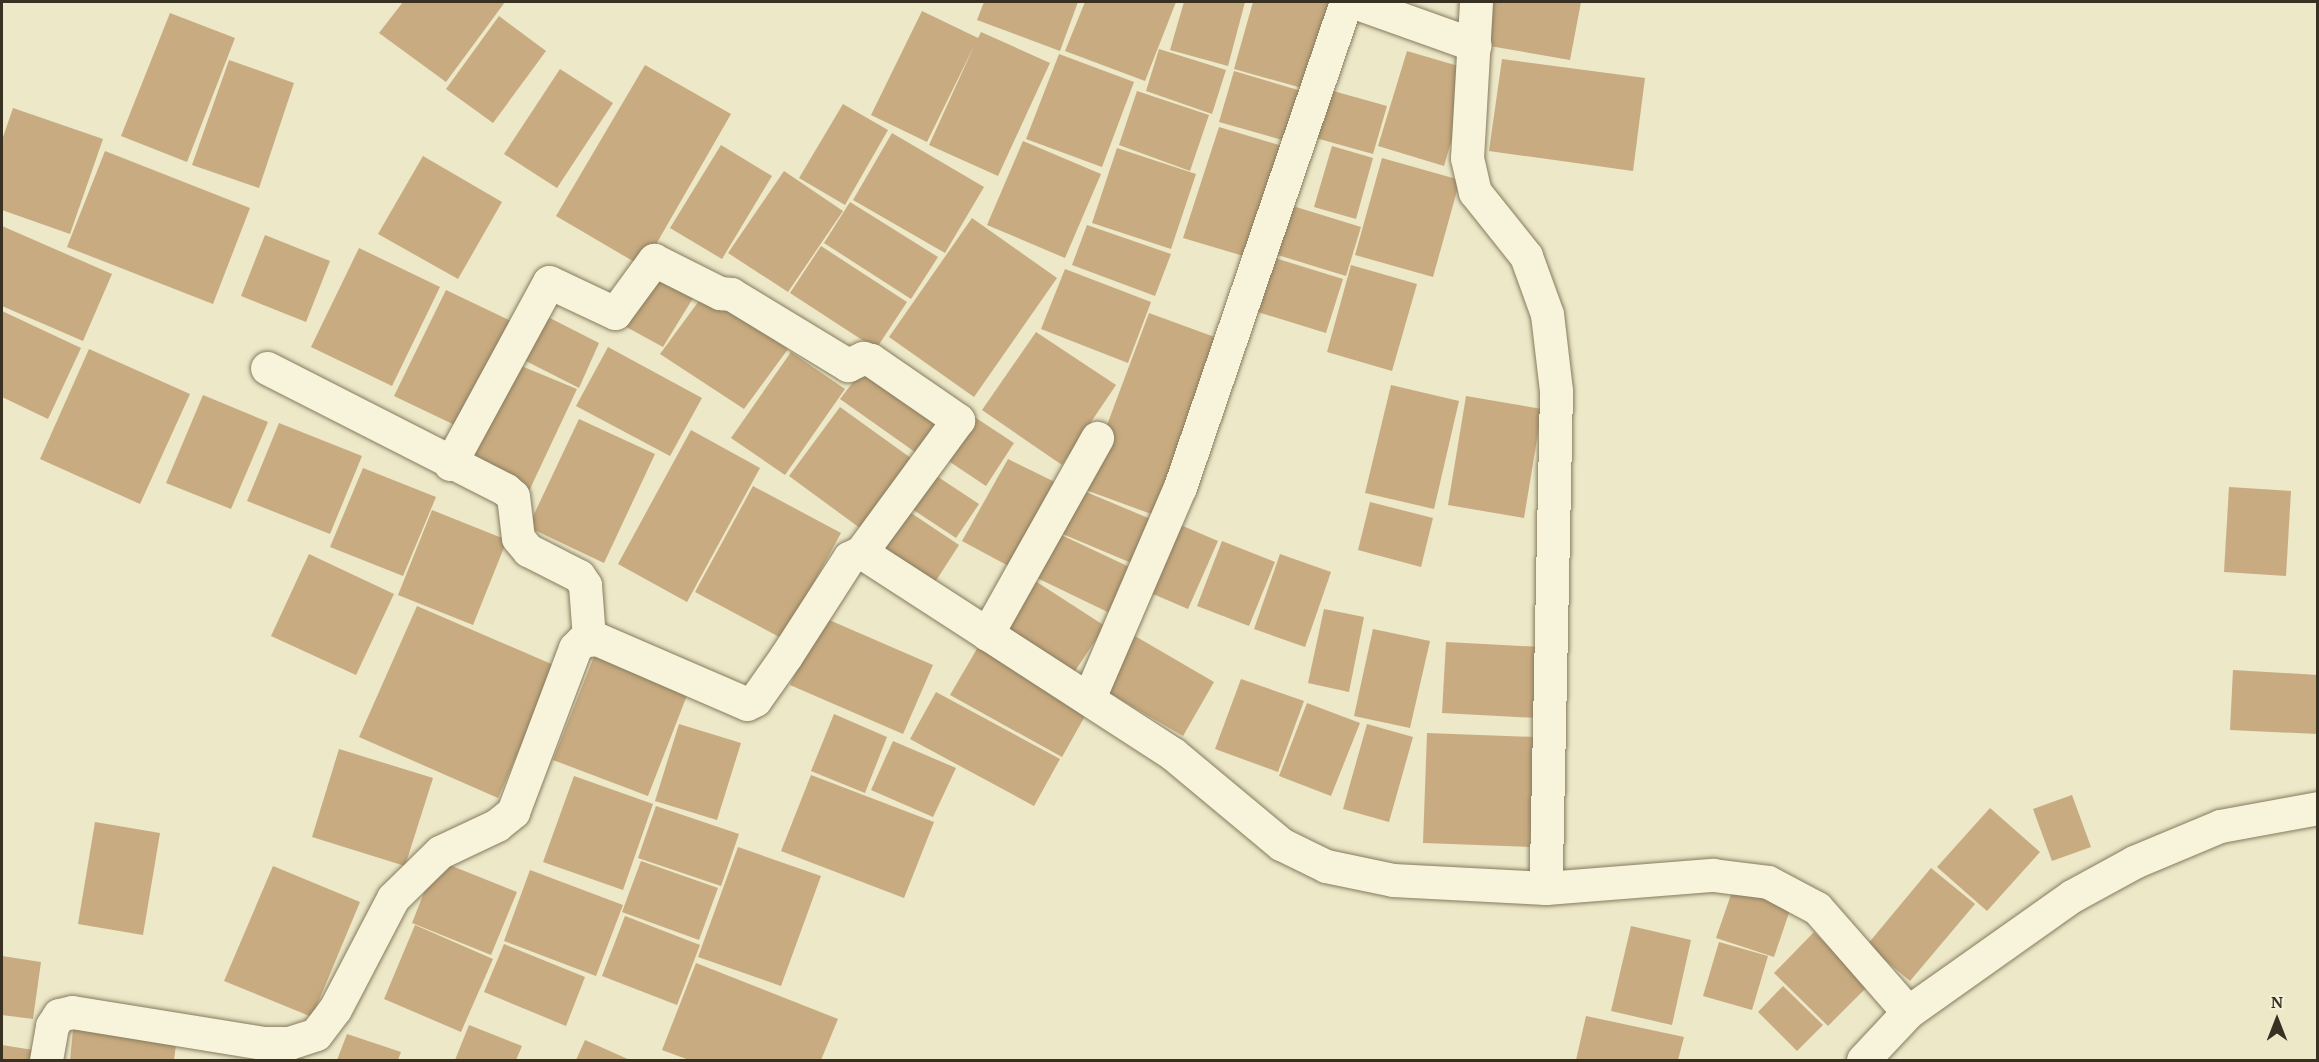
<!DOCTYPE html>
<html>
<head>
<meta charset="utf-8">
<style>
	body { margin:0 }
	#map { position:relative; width:2319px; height:1062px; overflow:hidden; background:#ece8c8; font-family:"PT Serif",serif }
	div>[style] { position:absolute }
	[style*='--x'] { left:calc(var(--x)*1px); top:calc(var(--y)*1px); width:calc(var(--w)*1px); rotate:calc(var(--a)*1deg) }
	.building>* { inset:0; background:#c8ab80 }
	.roads { filter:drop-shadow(0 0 2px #877b5e) drop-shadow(0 0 2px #877b5e) }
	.minor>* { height:33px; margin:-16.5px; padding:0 16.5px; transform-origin:16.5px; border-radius:16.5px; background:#f7f4db }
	span { translate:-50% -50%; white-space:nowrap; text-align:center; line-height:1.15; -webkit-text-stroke:6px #f4f1d7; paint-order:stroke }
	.frame { position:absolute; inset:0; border:3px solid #383021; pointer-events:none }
	.north { position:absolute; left:2247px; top:990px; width:60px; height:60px; -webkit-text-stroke:4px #f4f1d7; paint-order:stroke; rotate:0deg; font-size:16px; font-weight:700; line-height:24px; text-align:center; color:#383021 }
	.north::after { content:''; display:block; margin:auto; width:21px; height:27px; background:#383021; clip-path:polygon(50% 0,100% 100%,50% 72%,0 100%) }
</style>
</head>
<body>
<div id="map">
	<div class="building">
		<i style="clip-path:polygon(403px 2px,505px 2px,446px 82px,379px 33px)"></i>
		<i style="clip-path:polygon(984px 2px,1078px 2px,1060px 51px,977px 20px)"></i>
		<i style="clip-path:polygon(1085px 2px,1176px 2px,1145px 81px,1065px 51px)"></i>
		<i style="clip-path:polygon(1184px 2px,1245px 2px,1228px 66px,1170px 50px)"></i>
		<i style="clip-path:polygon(1253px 2px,1334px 2px,1309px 90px,1234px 69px)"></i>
		<i style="clip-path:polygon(1491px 2px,1581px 2px,1570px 60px,1484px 45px)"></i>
		<i style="clip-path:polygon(922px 11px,978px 38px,981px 32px,1050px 63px,998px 176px,929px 145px,975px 44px,927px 142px,871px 115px)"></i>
		<i style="clip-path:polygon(170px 13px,235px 38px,187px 162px,121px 136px)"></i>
		<i style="clip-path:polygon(499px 16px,546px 51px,493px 123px,446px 89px)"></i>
		<i style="clip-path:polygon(1159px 49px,1226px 70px,1212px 114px,1146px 91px)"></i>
		<i style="clip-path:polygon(1407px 51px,1472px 70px,1444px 166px,1378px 146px)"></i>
		<i style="clip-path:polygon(1059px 54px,1134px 82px,1102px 167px,1026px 139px)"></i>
		<i style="clip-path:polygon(1502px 59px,1645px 78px,1633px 171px,1489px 151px)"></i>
		<i style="clip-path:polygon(229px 60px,294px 83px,259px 188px,192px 165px)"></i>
		<i style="clip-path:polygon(645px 65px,731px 114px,643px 267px,556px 216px)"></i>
		<i style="clip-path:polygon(560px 69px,613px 103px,557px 188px,504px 154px)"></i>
		<i style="clip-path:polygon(1234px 71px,1308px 93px,1293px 143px,1219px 122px)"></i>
		<i style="clip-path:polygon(1319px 87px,1387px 106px,1373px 154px,1305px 135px)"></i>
		<i style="clip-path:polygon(1137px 91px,1209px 115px,1190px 171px,1119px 145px)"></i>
		<i style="clip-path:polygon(843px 104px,888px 130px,845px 205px,799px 178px)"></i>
		<i style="clip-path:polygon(13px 108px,103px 139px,70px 234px,2px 210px,2px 140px)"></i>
		<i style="clip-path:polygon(1219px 127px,1292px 149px,1257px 260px,1183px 238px)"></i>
		<i style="clip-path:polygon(892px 133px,984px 187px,945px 253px,853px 200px)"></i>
		<i style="clip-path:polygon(1023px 141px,1101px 174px,1065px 258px,987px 225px)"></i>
		<i style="clip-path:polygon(721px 145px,772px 176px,722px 259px,670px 228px)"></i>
		<i style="clip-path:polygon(1332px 146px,1373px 158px,1356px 219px,1314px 207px)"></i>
		<i style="clip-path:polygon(1117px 148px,1196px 174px,1171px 249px,1092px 223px)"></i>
		<i style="clip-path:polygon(105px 151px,250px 208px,213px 304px,67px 247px)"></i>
		<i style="clip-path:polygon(423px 156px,502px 202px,458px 279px,378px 234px)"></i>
		<i style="clip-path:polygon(1382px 158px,1460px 180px,1433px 277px,1355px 255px)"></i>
		<i style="clip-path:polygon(784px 171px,843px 211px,788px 292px,728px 253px)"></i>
		<i style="clip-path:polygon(850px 202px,938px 257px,911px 299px,824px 243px)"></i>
		<i style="clip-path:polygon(1283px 203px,1361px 227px,1346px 276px,1268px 252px)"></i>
		<i style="clip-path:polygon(972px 218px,1057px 278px,974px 397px,889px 337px)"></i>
		<i style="clip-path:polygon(1087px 225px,1171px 254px,1155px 296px,1072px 265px)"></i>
		<i style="clip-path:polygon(2px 226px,112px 274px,83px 341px,2px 306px)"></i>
		<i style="clip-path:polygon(265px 235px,330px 261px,306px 322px,241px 296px)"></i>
		<i style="clip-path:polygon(821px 246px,907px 302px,876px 349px,790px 293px)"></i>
		<i style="clip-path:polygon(359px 248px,440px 287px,392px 386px,311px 347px)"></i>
		<i style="clip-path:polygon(1265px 255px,1343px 279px,1326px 333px,1248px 309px)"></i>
		<i style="clip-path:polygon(654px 265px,698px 290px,663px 347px,619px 323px)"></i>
		<i style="clip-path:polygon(1351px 265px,1417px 284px,1392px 371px,1327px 352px)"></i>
		<i style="clip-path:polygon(1065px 269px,1151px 302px,1128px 363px,1041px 329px)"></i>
		<i style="clip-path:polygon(446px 290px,515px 323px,463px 429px,394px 396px)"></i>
		<i style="clip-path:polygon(704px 294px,788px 349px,744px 409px,660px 354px)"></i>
		<i style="clip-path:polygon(2px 311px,81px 348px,48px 419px,2px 397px)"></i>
		<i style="clip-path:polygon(1149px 313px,1220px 339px,1154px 515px,1083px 489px)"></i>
		<i style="clip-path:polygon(542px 314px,599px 343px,579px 388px,522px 359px)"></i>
		<i style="clip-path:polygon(1036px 332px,1116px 385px,1062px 465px,982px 410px)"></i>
		<i style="clip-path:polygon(608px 347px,702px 398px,670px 456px,576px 406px)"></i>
		<i style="clip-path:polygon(89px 349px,190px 394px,140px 504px,40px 459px)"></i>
		<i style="clip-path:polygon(791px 352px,845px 389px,785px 475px,731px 438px)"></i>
		<i style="clip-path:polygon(514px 363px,577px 389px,529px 491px,466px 465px)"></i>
		<i style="clip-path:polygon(867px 364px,949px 421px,922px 457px,840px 399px)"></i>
		<i style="clip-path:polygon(1391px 385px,1459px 401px,1434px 509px,1365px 493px)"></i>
		<i style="clip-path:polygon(203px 395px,268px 422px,231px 509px,166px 483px)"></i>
		<i style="clip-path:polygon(1466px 396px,1542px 409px,1524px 518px,1448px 505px)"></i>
		<i style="clip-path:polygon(840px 407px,915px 461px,864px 531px,789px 476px)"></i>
		<i style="clip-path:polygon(970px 414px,1014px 443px,986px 486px,941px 456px)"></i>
		<i style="clip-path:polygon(579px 419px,655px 454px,604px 563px,528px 527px)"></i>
		<i style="clip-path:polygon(279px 423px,362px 456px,330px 534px,247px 501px)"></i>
		<i style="clip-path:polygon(691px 430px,760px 468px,687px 602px,618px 564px)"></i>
		<i style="clip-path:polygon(1008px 459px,1063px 486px,1016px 570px,962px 541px)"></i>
		<i style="clip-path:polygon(363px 468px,436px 497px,403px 576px,330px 547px)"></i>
		<i style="clip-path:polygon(926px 469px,979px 504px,956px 538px,903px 503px)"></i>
		<i style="clip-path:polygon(753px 486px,841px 533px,783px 639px,695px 592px)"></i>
		<i style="clip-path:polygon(1072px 486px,1160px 523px,1141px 567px,1053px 530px)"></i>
		<i style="clip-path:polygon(2229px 487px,2291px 491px,2286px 576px,2224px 572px)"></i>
		<i style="clip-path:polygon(1370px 502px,1433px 518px,1421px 567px,1358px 550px)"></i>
		<i style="clip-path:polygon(899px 505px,959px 545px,930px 590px,869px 550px)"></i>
		<i style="clip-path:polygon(432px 510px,507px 540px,473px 625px,398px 595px)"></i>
		<i style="clip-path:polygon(1176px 523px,1218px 541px,1188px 609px,1146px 591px)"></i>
		<i style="clip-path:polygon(1055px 532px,1140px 572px,1118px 617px,1033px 576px)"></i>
		<i style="clip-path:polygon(1222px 541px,1275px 562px,1249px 626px,1197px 606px)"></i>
		<i style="clip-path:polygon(309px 554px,394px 594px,356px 675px,271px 636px)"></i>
		<i style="clip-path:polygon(1280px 554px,1331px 572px,1305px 647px,1254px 629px)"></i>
		<i style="clip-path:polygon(1029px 577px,1105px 626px,1073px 674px,998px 626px)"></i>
		<i style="clip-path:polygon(417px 606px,556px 666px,498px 798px,359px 737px)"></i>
		<i style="clip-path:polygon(1324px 609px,1364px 617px,1349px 692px,1308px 683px)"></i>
		<i style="clip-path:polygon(820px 616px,933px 665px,903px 734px,790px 685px)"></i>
		<i style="clip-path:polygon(1373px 629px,1430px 641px,1410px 728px,1354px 716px)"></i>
		<i style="clip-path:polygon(1135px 636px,1214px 682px,1183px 736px,1104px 690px)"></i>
		<i style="clip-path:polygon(1446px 642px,1542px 647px,1538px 718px,1442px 713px)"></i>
		<i style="clip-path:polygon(978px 647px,1089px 709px,1062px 757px,950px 695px)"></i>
		<i style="clip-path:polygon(597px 649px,691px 685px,648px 796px,553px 760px)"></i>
		<i style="clip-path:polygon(2233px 670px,2318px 675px,2318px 734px,2230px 730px)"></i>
		<i style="clip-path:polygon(1241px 679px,1304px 701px,1278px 772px,1215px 749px)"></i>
		<i style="clip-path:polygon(936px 692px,1060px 759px,1034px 806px,910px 739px)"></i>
		<i style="clip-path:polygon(1307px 703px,1360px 723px,1331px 796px,1279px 776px)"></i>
		<i style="clip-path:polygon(834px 714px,887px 737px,865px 793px,811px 771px)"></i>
		<i style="clip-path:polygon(679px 724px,741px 743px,717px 820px,655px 801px)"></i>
		<i style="clip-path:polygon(1367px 724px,1413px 737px,1389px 822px,1343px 809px)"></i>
		<i style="clip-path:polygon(1427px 733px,1535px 737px,1530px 847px,1423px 843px)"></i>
		<i style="clip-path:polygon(893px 741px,956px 768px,933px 817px,871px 790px)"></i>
		<i style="clip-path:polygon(339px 749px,433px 778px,405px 866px,312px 837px)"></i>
		<i style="clip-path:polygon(811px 775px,934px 822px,904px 898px,781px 851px)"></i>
		<i style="clip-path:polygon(574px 776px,653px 804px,623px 890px,543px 862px)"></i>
		<i style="clip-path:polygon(2072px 795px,2091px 847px,2052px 861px,2033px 809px)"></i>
		<i style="clip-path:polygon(656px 806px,739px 834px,721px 886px,638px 858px)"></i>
		<i style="clip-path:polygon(1990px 808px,2040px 852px,1987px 911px,1937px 867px)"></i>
		<i style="clip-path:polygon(95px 822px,160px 833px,143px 935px,78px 924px)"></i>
		<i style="clip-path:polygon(738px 847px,821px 876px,781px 986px,698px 957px)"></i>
		<i style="clip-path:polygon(437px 860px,517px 892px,491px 955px,412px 923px)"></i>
		<i style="clip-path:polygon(641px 861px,718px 888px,699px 940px,622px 912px)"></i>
		<i style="clip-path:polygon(273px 866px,360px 902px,312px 1017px,224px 981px)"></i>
		<i style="clip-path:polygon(1931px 868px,1975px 904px,1910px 981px,1867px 945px)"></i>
		<i style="clip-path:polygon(530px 870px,623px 905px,596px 976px,504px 941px)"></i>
		<i style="clip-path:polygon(1735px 883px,1793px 901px,1774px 957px,1716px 938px)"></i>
		<i style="clip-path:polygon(625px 916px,700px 945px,677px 1005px,602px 976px)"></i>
		<i style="clip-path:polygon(415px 925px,493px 959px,461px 1032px,384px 999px)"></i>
		<i style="clip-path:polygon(1631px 926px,1691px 940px,1672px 1025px,1611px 1011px)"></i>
		<i style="clip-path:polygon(1814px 932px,1868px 986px,1828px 1026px,1774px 973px)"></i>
		<i style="clip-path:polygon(1719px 942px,1768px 956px,1752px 1010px,1703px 996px)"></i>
		<i style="clip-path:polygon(504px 944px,585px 977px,566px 1026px,484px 992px)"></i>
		<i style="clip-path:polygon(2px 956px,41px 962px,33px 1019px,2px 1015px)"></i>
		<i style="clip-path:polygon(696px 963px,838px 1019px,821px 1060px,689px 1060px,662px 1050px)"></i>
		<i style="clip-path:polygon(1783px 986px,1823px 1025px,1797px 1051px,1758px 1012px)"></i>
		<i style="clip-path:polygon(1586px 1016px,1684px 1037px,1678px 1060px,1576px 1060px)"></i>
		<i style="clip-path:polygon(74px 1020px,178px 1030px,174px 1060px,70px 1060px)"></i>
		<i style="clip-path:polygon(469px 1025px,522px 1046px,516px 1060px,455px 1060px)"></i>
		<i style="clip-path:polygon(347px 1034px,401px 1052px,398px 1060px,337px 1060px)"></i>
		<i style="clip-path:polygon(585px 1040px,630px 1060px,576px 1060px)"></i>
		<i style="clip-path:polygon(2px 1045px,33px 1050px,32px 1060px,2px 1060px)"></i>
		<i style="clip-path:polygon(271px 1046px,308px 1060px,265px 1060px)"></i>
	</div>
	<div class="roads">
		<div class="minor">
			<i style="--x:1354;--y:2;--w:128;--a:19.6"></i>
			<i style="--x:1476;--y:2;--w:156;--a:93.3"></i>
			<i style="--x:1467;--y:158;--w:35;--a:77"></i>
			<i style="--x:1475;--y:192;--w:82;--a:51.4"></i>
			<i style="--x:1526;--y:256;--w:62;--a:70.1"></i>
			<i style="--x:1547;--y:314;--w:78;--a:83.3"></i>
			<i style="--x:1556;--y:391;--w:497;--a:91.2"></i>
			<i style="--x:267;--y:368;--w:268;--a:27"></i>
			<i style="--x:506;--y:490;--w:9;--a:41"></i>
			<i style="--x:513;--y:496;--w:42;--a:83.2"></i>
			<i style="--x:518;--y:538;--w:16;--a:50"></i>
			<i style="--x:528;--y:550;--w:57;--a:27"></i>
			<i style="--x:579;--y:576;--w:11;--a:56"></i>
			<i style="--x:585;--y:585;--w:53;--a:85.7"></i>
			<i style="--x:450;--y:464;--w:207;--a:-61.5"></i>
			<i style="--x:549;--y:282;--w:73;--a:25.2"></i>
			<i style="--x:615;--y:313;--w:66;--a:-53.7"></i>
			<i style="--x:654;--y:260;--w:74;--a:26.6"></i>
			<i style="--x:720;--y:293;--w:11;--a:5"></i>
			<i style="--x:731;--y:294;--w:137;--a:31.3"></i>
			<i style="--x:848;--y:365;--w:17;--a:-25"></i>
			<i style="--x:863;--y:358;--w:8;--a:14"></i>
			<i style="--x:871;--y:360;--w:106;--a:34.6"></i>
			<i style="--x:958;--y:420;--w:164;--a:126.3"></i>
			<i style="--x:987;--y:634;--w:225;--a:-60.7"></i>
			<i style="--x:1089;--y:698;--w:230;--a:-66.7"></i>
			<i style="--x:1180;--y:487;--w:513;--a:-71.11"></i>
			<i style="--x:46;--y:1060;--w:35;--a:-80"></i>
			<i style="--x:52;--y:1026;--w:13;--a:-58"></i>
			<i style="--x:59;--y:1015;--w:13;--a:-13"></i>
			<i style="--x:72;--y:1012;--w:193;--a:9.2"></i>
			<i style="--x:263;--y:1043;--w:26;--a:0"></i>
			<i style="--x:289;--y:1043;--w:28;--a:-18"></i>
			<i style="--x:316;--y:1034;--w:31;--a:-53"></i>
			<i style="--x:335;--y:1009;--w:125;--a:-62.4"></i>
			<i style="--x:393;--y:898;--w:66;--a:-44.4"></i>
			<i style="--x:440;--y:852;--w:63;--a:-25.3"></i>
			<i style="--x:497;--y:825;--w:21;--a:-39"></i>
			<i style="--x:513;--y:812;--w:175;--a:-69.3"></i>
			<i style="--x:575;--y:648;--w:10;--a:-45"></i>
			<i style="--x:582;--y:641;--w:15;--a:-8"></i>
			<i style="--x:597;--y:639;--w:163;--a:23.4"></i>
			<i style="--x:747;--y:704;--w:9;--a:-27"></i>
			<i style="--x:755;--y:700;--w:54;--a:-54.8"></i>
			<i style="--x:786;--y:656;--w:117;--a:-57.3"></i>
			<i style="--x:849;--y:558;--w:13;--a:-27"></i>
			<i style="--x:861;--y:552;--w:372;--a:32.9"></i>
			<i style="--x:1173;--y:754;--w:141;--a:39.8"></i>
			<i style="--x:1281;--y:844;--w:50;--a:26.1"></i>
			<i style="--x:1326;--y:866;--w:68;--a:11.8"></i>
			<i style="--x:1393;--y:880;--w:153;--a:3"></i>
			<i style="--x:1546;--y:888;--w:168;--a:-4.5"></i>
			<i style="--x:1713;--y:875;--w:55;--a:7.3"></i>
			<i style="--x:1768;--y:882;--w:55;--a:28"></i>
			<i style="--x:1817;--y:908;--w:138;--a:48.8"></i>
			<i style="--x:1863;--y:1060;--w:66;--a:-46.8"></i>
			<i style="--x:1908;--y:1012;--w:201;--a:-35.3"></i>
			<i style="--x:2072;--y:896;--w:71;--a:-28.7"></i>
			<i style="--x:2134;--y:862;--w:93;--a:-22.7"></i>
			<i style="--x:2220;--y:826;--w:100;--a:-10.4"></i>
		</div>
	</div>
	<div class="frame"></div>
	<div class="north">N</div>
</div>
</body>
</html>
